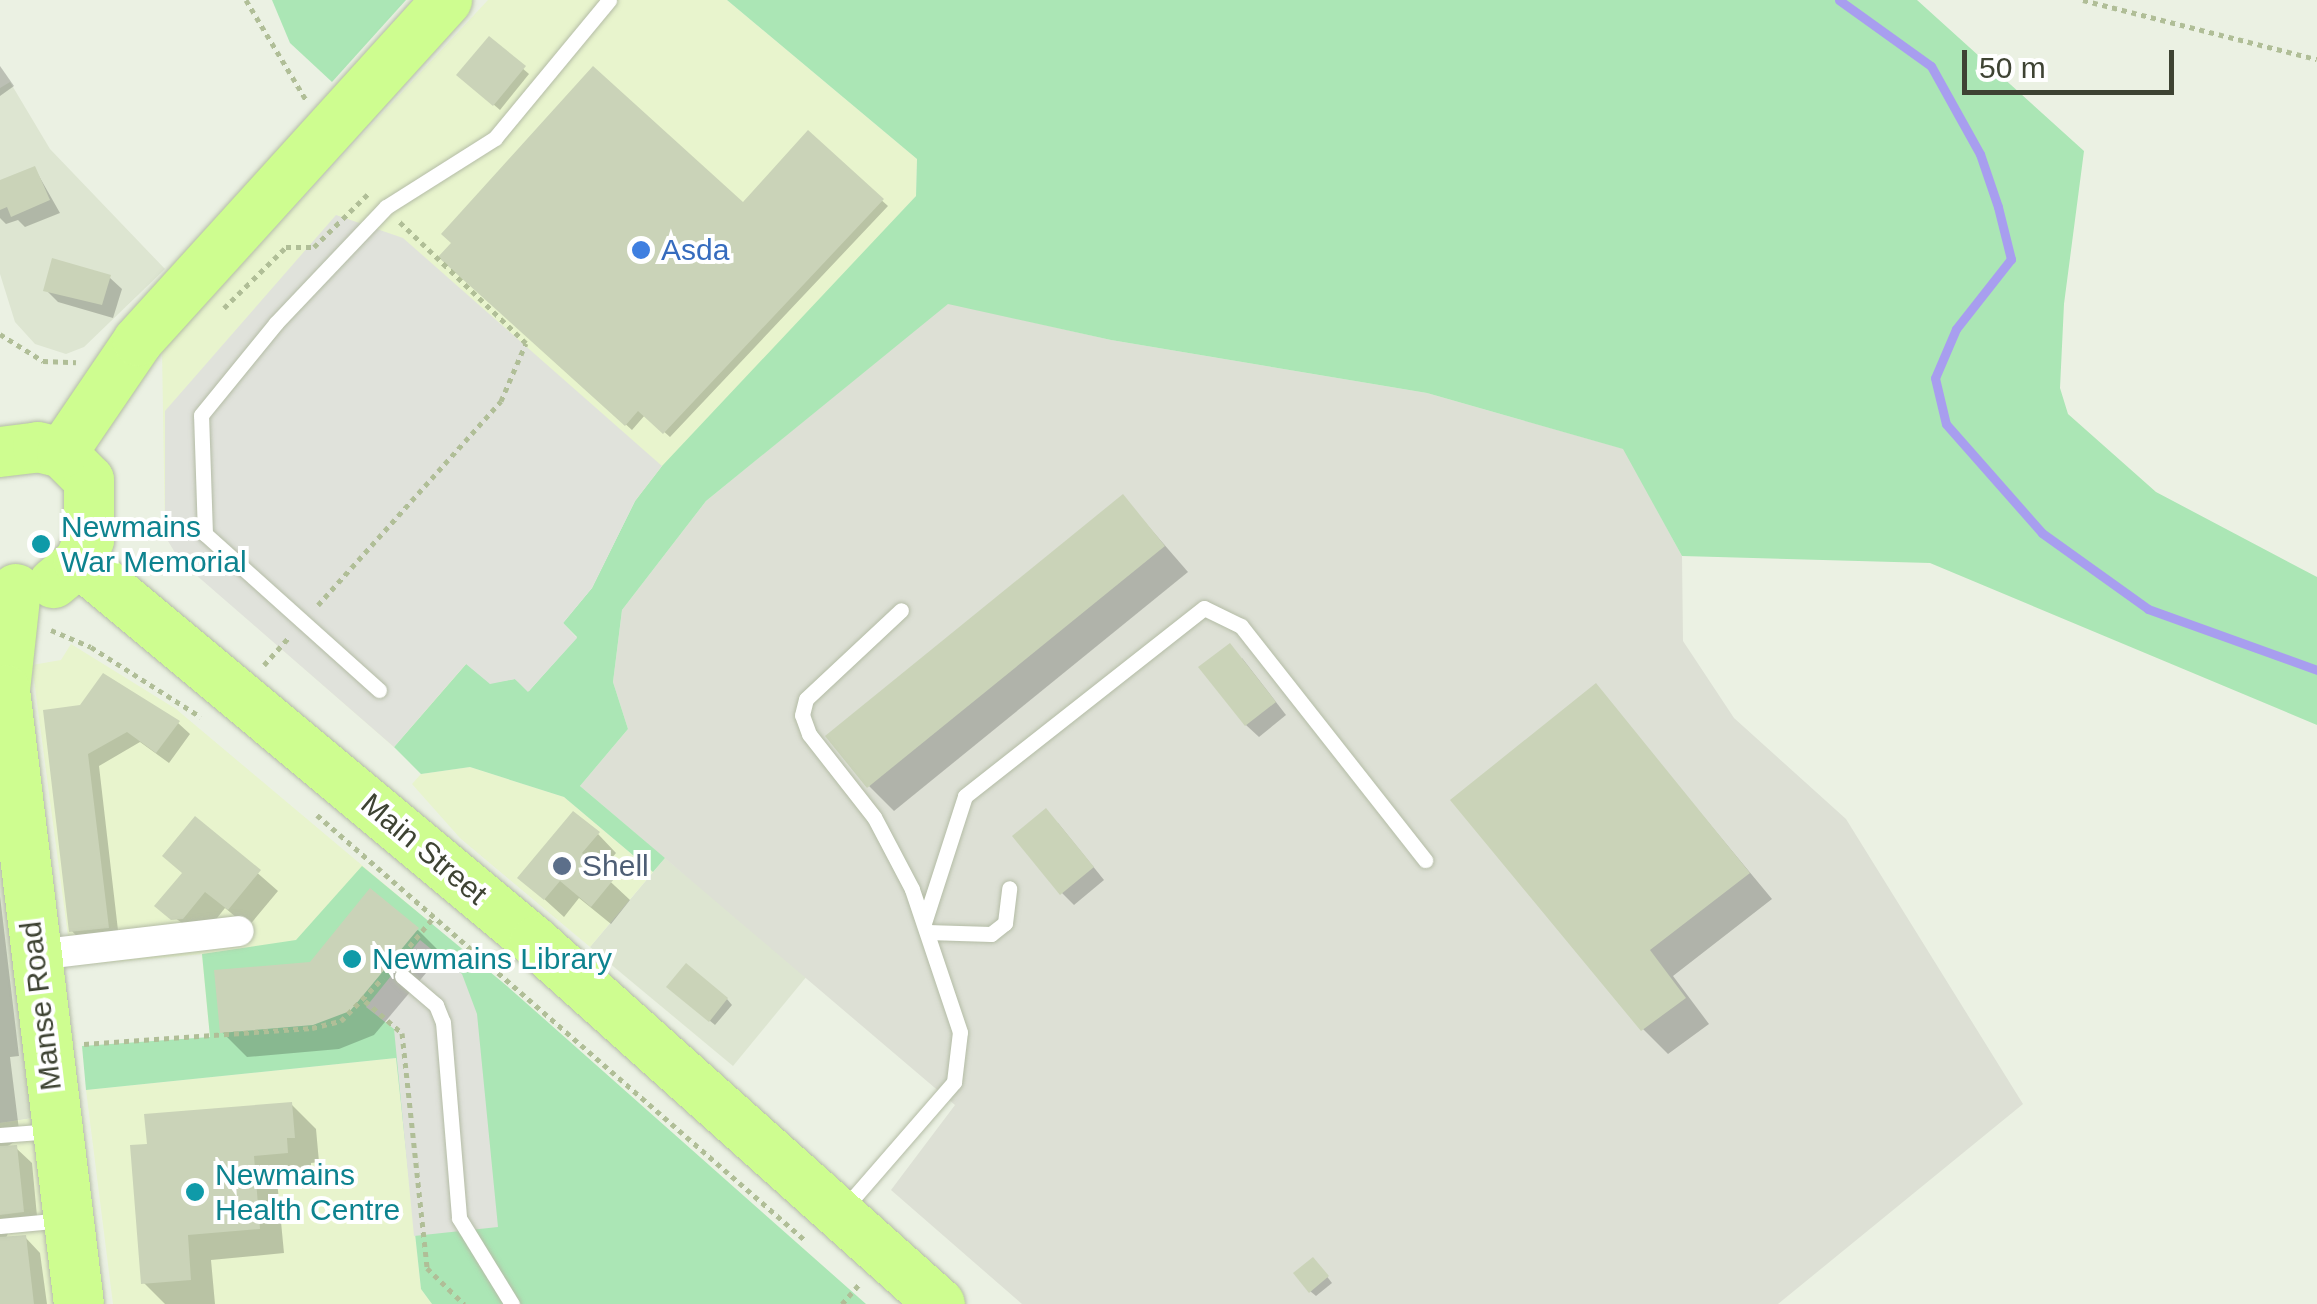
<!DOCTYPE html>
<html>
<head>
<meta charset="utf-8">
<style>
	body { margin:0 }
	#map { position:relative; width:2317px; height:1304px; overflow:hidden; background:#ebf1e3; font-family:Arial,sans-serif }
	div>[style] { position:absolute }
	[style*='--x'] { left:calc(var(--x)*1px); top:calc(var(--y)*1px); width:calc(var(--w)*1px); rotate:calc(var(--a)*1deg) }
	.residential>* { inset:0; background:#dde5d1 }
	.commercial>* { inset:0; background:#e8f4cd }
	.industrial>* { inset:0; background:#dde0d5 }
	.green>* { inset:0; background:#abe6b5 }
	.parking>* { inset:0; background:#e0e2db }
	.shadow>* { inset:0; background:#0003 }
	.stream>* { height:9px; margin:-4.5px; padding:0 4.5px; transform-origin:4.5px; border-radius:4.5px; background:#a89eef }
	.building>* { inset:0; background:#cad3b8 }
	.path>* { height:5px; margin-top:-2.5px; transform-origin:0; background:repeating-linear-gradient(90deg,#b0be97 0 5px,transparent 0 10px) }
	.roads { filter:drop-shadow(0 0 2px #b4bca6) drop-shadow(0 0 2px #b4bca6) }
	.service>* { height:15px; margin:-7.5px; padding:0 7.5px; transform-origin:7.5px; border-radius:7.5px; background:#fff }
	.minor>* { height:30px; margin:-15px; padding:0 15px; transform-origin:15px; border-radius:15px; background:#fff }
	.primary>* { height:50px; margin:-25px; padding:0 25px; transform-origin:25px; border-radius:25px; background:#cefd90 }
	.dots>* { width:28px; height:28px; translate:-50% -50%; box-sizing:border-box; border:5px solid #fff; border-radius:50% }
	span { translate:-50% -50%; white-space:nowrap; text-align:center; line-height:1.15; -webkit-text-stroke:8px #fff; paint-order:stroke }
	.shop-label { font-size:30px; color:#366cbe }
	.left { translate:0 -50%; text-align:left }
	.culture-label { font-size:30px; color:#0d838f }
	.street-label { font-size:30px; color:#3e4333 }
	.service-label { font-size:30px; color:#4e5e75 }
	.scale { position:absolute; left:1962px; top:50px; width:212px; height:45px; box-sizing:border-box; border:5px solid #3e4333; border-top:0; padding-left:12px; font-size:30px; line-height:35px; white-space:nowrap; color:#3e4333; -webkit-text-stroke:8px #fff; paint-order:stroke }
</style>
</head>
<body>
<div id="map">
	<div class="residential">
		<i style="clip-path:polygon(10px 82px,50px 149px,165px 269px,84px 347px,66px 354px,35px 344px,15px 322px,0 274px,0 88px)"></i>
		<i style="clip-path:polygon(0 825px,33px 1118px,0 1123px)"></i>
		<i style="clip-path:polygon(665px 858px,807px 976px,733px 1066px,590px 947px)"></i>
	</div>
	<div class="commercial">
		<i style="clip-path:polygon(488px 0,727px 0,917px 159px,916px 196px,635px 501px,467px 664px,394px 747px,181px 561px,165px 536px,162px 350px)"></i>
		<i style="clip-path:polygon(71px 644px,176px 709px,433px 925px,210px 1037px,202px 954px,72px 966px,32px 665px,61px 660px)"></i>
		<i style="clip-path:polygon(470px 767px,564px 797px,653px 872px,590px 947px,460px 838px,412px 784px,421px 774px)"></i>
		<i style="clip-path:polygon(396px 1058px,421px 1289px,432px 1304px,113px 1304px,86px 1090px)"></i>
		<i style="clip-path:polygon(33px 1118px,62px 1304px,0 1304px,0 1123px)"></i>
	</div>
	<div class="industrial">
		<i style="clip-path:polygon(948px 303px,1111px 340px,1427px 393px,1624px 449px,1682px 556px,1683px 641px,1734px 718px,1846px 819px,2023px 1104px,1778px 1304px,1022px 1304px,891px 1190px,955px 1105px,580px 786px,628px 729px,613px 682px,622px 610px,706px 501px)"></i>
	</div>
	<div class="green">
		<i style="clip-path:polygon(272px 0,406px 0,332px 82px,290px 43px)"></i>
		<i style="clip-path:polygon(727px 0,1917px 0,2084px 151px,2064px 304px,2060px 388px,2068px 414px,2156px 492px,2317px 577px,2317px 725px,1930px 563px,1682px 556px,1623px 449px,1427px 393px,1111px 340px,948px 304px,706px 501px,622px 610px,613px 682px,628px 729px,580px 786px,665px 858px,653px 872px,564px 797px,470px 767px,421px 774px,394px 747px,467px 663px,490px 683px,515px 679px,529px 691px,577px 637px,563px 623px,592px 588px,635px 501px,662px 466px,916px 196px,917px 159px)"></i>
		<i style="clip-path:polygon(362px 866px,507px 986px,866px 1304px,432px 1304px,421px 1289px,396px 1058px,86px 1090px,82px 1046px,210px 1037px,202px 954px,296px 940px)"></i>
	</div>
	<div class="parking">
		<i style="clip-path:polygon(336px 215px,403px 238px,662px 466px,635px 501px,592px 588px,563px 623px,577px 638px,528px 692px,515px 679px,490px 684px,466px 664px,394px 747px,180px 561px,165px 536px,165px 411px)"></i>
		<i style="clip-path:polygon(420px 940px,462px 974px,477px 1014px,498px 1227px,414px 1236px,394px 1029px,366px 1007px)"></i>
	</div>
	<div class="shadow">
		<i style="clip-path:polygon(489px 39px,529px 74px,500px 110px,465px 80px)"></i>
		<i style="clip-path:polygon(0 66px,14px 86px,0 96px)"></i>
		<i style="clip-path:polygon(808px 134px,888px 206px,670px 437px,645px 415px,632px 430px,441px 257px,743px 206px)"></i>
		<i style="clip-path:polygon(35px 169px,60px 213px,25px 227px,18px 220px,6px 224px,0 218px,0 183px)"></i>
		<i style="clip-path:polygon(109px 277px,122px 289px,113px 318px,58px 302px,46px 290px)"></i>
		<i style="clip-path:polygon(1123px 497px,1188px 572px,894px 811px,869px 786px)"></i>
		<i style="clip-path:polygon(1242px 658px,1286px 715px,1259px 737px,1246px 725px)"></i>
		<i style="clip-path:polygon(1595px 686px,1772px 899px,1673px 976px,1709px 1024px,1668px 1054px,1643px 1029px)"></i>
		<i style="clip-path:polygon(46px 712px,178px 723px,190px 734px,169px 763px,140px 742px,99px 766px,119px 939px,83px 943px,72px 931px)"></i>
		<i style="clip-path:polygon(196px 819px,278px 891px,248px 927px,225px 908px,202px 937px,158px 906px,184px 874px)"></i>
		<i style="clip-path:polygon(1058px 823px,1104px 880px,1074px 905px,1062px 893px)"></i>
		<i style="clip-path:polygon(598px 834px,616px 853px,600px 872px,630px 900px,611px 924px,579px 898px,564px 917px,521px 878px)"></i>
		<i style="clip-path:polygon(0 896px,19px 1056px,10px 1057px,20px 1138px,5px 1148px,16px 1148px,32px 1163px,38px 1227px,9px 1231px,6px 1238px,25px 1237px,40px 1253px,47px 1304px,0 1304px)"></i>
		<i style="clip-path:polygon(418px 930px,442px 954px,374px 1035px,339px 1049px,247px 1057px,222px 1032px,311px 964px)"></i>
		<i style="clip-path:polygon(675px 992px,727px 999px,732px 1005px,715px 1025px)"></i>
		<i style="clip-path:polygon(291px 1104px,316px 1129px,319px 1162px,311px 1163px,311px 1177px,277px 1180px,284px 1253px,211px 1260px,215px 1304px,165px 1304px,144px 1283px,149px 1146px)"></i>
		<i style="clip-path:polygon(1318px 1265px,1332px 1283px,1316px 1296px,1310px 1291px)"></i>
	</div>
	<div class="stream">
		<i style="--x:1839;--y:0;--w:113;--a:35.7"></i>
		<i style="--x:1931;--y:66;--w:101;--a:60.9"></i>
		<i style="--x:1980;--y:154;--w:56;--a:71.2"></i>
		<i style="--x:1998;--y:207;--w:54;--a:76"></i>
		<i style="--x:2011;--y:259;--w:89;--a:128.2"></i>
		<i style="--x:1956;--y:329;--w:53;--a:113.2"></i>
		<i style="--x:1935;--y:378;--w:47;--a:76.6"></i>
		<i style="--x:1946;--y:424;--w:145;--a:48.6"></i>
		<i style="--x:2042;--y:533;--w:130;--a:35.6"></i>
		<i style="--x:2148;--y:609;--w:180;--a:19.8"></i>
	</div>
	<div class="building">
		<i style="clip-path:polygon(489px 36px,526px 66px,493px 106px,456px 75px)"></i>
		<i style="clip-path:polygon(593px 66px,743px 202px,808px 130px,884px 199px,663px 434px,638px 411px,625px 426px,438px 257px,451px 243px,441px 234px)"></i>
		<i style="clip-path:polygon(35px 166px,50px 200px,11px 217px,7px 207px,0 210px,0 180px)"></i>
		<i style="clip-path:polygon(52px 258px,111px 275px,102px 305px,43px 291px)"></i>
		<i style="clip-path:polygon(1123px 494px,1165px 546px,867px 788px,825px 736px)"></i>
		<i style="clip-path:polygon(1230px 643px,1276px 702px,1245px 726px,1198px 667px)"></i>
		<i style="clip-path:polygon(103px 673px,180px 721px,156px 753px,127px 732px,88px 754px,109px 928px,69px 932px,43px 710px,80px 705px)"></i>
		<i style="clip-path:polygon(1596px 683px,1750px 873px,1650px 950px,1686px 998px,1641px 1031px,1450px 800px)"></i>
		<i style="clip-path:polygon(1046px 808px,1094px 867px,1060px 895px,1012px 836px)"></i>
		<i style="clip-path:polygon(573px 811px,600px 832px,582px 853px,614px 879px,591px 907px,560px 881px,544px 900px,517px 878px)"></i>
		<i style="clip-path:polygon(195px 816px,261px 870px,228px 910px,205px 892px,183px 919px,171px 920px,154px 906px,182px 873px,162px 856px)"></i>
		<i style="clip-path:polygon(370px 888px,419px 928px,350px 1011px,313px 1025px,220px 1033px,214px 970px,310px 962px)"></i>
		<i style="clip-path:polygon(686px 963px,728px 998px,709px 1022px,666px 987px)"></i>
		<i style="clip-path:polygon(292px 1102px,295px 1138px,287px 1138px,288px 1153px,254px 1156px,260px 1229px,188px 1235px,191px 1280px,141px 1284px,130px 1145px,147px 1144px,144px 1114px)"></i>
		<i style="clip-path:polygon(17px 1145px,24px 1212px,0 1215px,0 1146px)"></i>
		<i style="clip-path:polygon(26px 1235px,34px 1304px,0 1304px,0 1237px)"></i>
		<i style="clip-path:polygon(1313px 1257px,1329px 1276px,1309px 1293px,1293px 1273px)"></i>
	</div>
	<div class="path">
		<i style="--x:246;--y:0;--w:117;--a:59"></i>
		<i style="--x:2083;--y:0;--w:241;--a:14.2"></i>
		<i style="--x:224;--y:308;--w:87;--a:-44.5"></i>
		<i style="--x:286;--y:247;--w:28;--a:0"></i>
		<i style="--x:314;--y:247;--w:76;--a:-44.5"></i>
		<i style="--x:0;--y:334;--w:51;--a:32.1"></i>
		<i style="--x:43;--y:361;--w:33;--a:2"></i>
		<i style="--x:318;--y:605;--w:274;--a:-48.1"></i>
		<i style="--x:501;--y:401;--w:63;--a:-66.7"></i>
		<i style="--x:526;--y:343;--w:176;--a:-136.2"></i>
		<i style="--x:51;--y:630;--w:43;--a:23"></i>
		<i style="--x:91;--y:647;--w:130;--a:32.5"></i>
		<i style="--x:264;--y:665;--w:39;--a:-48"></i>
		<i style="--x:317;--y:815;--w:649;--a:41.06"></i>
		<i style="--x:403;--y:954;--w:47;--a:-50.2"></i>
		<i style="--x:365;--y:1001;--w:49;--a:40.9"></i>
		<i style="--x:402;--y:1033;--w:236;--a:83.9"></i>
		<i style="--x:427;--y:1268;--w:52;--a:44.2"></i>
		<i style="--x:84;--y:1044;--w:229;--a:-4"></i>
		<i style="--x:312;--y:1028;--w:30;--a:-14"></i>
		<i style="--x:341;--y:1021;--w:60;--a:-45.7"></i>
		<i style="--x:842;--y:1304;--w:28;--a:-49"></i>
	</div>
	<div class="roads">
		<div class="service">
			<i style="--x:379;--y:690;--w:234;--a:-138.1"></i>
			<i style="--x:205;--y:534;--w:119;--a:-91.9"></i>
			<i style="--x:201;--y:415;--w:119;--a:-50.8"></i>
			<i style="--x:276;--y:323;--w:160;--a:-46.5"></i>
			<i style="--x:386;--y:207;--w:129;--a:-32.3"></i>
			<i style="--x:495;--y:138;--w:179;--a:-50.4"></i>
			<i style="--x:924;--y:923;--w:133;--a:-72.1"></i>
			<i style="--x:965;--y:796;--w:304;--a:-38.2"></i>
			<i style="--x:1204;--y:608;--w:41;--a:25.9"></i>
			<i style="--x:1241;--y:626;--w:298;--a:51.8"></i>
			<i style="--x:927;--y:932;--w:64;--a:1.8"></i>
			<i style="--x:991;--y:934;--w:18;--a:-38"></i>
			<i style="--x:1005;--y:923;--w:35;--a:-83"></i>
			<i style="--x:402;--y:976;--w:45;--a:40.5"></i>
			<i style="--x:436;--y:1005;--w:18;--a:68"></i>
			<i style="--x:443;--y:1022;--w:197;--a:85.3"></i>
			<i style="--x:459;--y:1218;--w:101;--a:58.4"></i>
			<i style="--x:0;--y:1135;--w:52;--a:-4.4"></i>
			<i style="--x:842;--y:1211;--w:171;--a:-49"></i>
			<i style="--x:954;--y:1082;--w:50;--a:-83.2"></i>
			<i style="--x:960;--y:1032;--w:151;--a:-108.6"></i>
			<i style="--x:912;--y:889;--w:81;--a:-117.8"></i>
			<i style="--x:874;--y:817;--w:105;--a:-128.1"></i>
			<i style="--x:809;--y:734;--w:20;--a:-110"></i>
			<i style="--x:802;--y:715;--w:16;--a:-76"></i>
			<i style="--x:806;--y:699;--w:130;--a:-43.1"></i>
			<i style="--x:0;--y:1226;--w:63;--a:-5.4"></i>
		</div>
		<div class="minor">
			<i style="--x:36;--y:955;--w:204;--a:-6.7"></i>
		</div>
		<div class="primary">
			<i style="--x:0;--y:452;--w:38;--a:-7"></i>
			<i style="--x:38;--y:447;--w:25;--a:14"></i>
			<i style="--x:62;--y:453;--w:38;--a:45"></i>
			<i style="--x:89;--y:480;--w:60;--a:90"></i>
			<i style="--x:89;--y:540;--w:24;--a:114"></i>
			<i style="--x:79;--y:562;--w:33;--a:140"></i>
			<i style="--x:62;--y:453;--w:135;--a:-55.8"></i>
			<i style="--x:138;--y:341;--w:460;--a:-47.8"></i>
			<i style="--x:79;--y:562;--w:594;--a:39.81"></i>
			<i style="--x:535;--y:942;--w:543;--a:41.79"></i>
			<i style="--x:16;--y:589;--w:102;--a:96.2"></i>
			<i style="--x:5;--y:690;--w:618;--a:83.13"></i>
		</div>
	</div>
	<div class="dots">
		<i style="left:641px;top:250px;background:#3f7fe0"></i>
		<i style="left:41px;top:544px;background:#0f9aa8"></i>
		<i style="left:562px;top:866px;background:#5c6f8a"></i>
		<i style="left:352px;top:959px;background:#0f9aa8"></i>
		<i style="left:195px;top:1192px;background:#0f9aa8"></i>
	</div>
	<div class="shop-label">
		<span class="left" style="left:661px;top:250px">Asda</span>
	</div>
	<div class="culture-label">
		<span class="left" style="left:61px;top:544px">Newmains<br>War Memorial</span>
		<span class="left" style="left:372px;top:959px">Newmains Library</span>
		<span class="left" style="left:215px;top:1192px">Newmains<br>Health Centre</span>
	</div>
	<div class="street-label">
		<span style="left:424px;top:849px;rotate:40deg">Main Street</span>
		<span style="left:41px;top:1006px;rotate:-97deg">Manse Road</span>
	</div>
	<div class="service-label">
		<span class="left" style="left:582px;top:866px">Shell</span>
	</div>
	<div class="scale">50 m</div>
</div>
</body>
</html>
